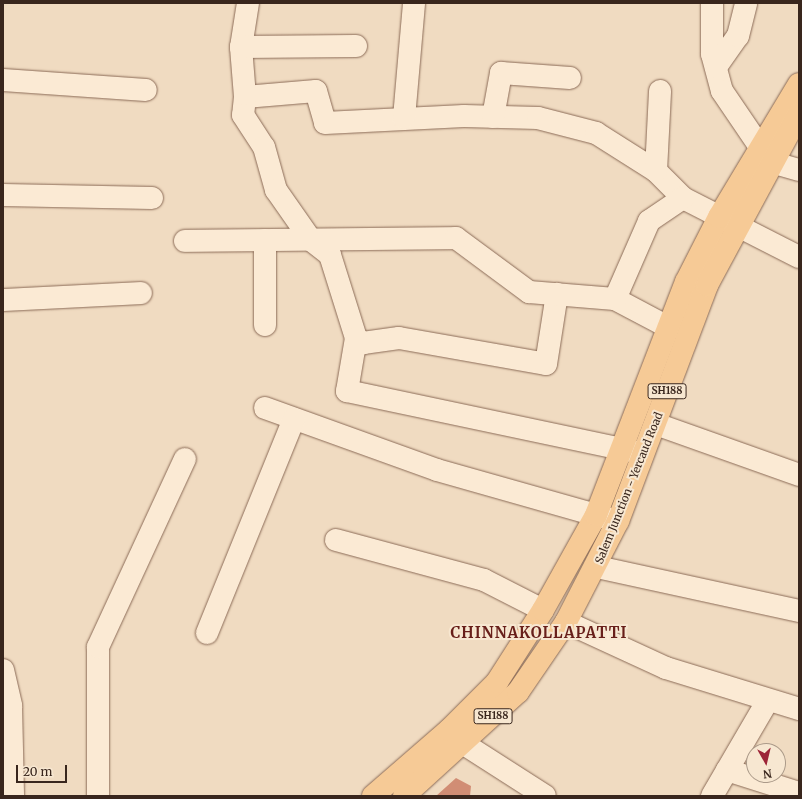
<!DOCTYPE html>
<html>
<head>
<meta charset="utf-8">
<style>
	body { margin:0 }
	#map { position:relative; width:802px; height:799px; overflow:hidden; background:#f0dbc1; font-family:Merriweather,serif }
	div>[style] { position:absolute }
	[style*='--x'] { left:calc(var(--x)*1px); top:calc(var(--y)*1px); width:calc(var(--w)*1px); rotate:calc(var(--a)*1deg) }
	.building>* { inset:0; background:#d18d74 }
	.roads { filter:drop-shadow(0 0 1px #8b6b57) drop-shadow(0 0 1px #8b6b57) }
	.minor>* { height:22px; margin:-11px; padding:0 11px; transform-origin:11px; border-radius:11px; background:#fbead4 }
	.major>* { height:22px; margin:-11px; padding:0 11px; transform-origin:11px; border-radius:11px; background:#f6ca96 }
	span { translate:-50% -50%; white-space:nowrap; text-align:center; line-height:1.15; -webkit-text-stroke:4px #f7e7d1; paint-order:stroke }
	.shield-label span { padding:1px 3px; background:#f7e7d1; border:1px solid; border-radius:3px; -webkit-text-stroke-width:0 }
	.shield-label { font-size:10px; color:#39261d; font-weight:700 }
	.street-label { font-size:11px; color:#39261d }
	.district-label { font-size:15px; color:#681f1a; font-weight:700; letter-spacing:1px }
	.frame { position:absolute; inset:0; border:4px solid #39261d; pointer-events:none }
	.north { position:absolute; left:746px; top:743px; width:40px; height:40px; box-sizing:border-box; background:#f7e7d1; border:1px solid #ab9a89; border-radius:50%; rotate:172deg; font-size:11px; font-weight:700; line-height:16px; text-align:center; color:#39261d }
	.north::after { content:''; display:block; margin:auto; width:14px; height:18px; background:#9d2437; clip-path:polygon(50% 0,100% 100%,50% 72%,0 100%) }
	.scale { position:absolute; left:16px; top:765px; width:51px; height:18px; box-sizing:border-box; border:2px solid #39261d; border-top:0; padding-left:5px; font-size:12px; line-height:14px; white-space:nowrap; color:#39261d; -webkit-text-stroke:3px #f7e7d1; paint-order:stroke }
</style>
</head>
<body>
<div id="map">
	<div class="building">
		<i style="clip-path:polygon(456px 778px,471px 786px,470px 796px,436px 796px)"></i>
	</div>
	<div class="roads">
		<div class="minor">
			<i style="--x:248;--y:3;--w:45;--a:99"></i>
			<i style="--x:241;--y:47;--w:50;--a:85.4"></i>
			<i style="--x:245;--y:97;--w:71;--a:-4.8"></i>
			<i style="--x:316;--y:91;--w:33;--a:74"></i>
			<i style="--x:325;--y:123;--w:139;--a:-2.9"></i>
			<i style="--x:464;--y:116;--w:74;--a:1.5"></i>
			<i style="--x:538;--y:118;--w:60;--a:14.5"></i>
			<i style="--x:596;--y:133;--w:71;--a:32.3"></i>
			<i style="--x:656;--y:171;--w:38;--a:45"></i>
			<i style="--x:683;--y:198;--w:130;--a:27"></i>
			<i style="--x:712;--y:3;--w:51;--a:90"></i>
			<i style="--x:712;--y:54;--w:38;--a:75"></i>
			<i style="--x:722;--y:91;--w:68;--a:55.8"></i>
			<i style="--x:241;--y:47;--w:115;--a:-0.5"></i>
			<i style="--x:716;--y:67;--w:38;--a:-55"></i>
			<i style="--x:738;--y:36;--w:34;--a:-76"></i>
			<i style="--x:3;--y:80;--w:143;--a:4"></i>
			<i style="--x:245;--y:97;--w:18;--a:96"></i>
			<i style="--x:243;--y:115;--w:38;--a:57"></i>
			<i style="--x:264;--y:147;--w:45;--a:74.4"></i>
			<i style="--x:276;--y:190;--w:61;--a:55"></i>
			<i style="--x:311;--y:240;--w:24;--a:38"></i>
			<i style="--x:330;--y:255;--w:87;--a:72.6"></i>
			<i style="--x:356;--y:338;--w:9;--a:36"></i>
			<i style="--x:363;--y:343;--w:36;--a:-8"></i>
			<i style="--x:399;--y:338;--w:149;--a:10"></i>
			<i style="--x:546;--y:364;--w:71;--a:-81.1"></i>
			<i style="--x:493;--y:117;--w:45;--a:-79.7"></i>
			<i style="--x:501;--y:73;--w:69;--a:4.1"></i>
			<i style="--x:404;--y:118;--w:115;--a:-85"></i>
			<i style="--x:771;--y:162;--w:29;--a:16"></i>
			<i style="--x:656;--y:171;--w:80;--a:-87.1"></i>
			<i style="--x:3;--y:195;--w:149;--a:1.2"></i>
			<i style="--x:185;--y:241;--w:271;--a:-0.6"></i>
			<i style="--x:456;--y:238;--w:91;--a:36.5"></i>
			<i style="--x:529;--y:292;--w:86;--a:4.7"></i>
			<i style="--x:615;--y:299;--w:58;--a:27.9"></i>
			<i style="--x:615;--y:299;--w:85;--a:-66.4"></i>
			<i style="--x:649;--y:221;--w:41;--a:-34.1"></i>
			<i style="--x:3;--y:300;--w:138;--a:-2.9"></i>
			<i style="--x:265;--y:325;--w:85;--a:-90"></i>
			<i style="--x:356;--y:338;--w:54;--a:99.6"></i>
			<i style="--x:347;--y:391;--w:299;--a:11.9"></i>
			<i style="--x:265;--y:408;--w:183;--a:19.8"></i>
			<i style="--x:437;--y:470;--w:184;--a:15.8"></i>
			<i style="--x:656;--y:424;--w:152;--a:19.6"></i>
			<i style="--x:336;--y:540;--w:153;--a:15.1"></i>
			<i style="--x:484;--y:580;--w:66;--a:27"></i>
			<i style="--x:597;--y:567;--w:207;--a:12.3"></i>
			<i style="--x:566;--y:622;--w:110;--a:24.7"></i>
			<i style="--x:666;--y:668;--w:139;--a:17.1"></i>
			<i style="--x:207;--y:633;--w:231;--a:-67.9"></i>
			<i style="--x:3;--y:670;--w:37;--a:77"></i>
			<i style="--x:11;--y:706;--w:90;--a:88.7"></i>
			<i style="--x:464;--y:744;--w:96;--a:32.7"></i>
			<i style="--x:727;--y:770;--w:76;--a:17.7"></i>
			<i style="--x:98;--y:796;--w:149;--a:-90"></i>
			<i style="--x:98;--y:647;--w:207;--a:-65.2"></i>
			<i style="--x:712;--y:796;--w:111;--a:-59.7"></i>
		</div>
		<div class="major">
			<i style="--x:373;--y:796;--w:101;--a:-41"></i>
			<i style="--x:449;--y:730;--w:68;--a:-45"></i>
			<i style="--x:497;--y:682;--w:85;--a:-57.4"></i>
			<i style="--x:543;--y:610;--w:109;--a:-60.8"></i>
			<i style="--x:596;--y:515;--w:250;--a:-68.9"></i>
			<i style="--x:686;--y:282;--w:73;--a:-63.1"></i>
			<i style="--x:719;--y:217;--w:155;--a:-59"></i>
			<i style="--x:404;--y:796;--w:154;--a:-42.4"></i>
			<i style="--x:518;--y:692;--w:85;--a:-55.6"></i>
			<i style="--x:566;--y:622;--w:114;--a:-62.8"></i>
			<i style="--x:618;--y:521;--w:252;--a:-69.3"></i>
			<i style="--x:707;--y:285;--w:194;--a:-61.7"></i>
		</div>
	</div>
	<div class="shield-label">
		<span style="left:667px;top:391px">SH188</span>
		<span style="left:493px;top:716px">SH188</span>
	</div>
	<div class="street-label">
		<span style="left:629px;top:488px;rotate:-68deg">Salem Junction - Yercaud Road</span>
	</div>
	<div class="district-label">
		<span style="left:539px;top:633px">CHINNAKOLLAPATTI</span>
	</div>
	<div class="frame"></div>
	<div class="north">N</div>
	<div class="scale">20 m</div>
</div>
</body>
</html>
